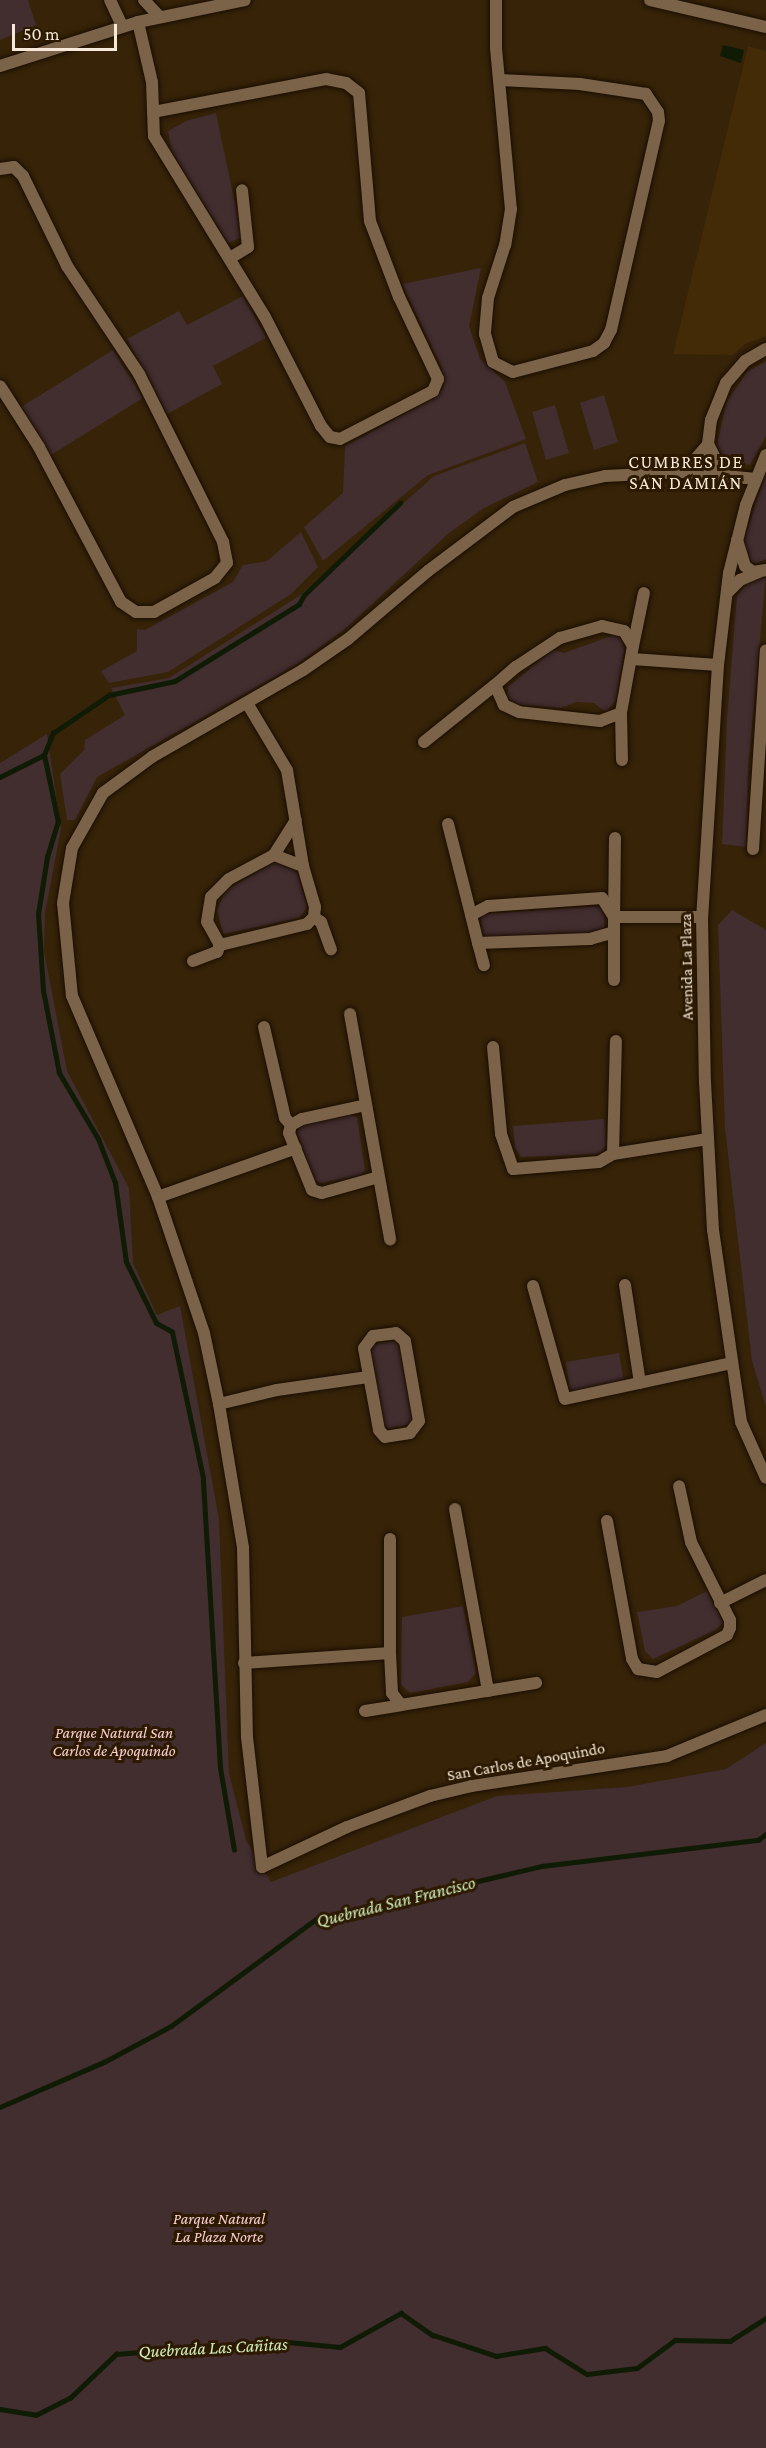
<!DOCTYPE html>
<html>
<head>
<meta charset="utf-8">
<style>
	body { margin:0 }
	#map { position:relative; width:766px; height:2448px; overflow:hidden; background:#362308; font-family:"Crimson Pro",serif }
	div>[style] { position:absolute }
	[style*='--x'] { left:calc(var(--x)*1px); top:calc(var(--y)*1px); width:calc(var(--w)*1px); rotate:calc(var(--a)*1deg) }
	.built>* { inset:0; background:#432b08 }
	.green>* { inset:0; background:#422d2f }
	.water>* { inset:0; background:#0f1b04 }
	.stream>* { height:4.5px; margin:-2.25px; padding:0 2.25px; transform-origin:2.25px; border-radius:2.25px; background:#0f1b04 }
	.roads { filter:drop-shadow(0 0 2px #1b0d00) drop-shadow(0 0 2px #1b0d00) }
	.minor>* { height:12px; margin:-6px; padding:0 6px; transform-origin:6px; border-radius:6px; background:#7a6348 }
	span { translate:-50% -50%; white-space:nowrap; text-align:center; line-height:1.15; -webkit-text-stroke:6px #2c1900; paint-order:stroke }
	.street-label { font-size:16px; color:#f6e9d9 }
	.park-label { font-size:16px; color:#f8d0d4; font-style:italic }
	.neighbourhood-label { font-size:18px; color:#f6e9d9; letter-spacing:1.5px }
	.water-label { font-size:18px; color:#d1eebb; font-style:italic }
	.scale { position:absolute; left:12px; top:24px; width:105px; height:27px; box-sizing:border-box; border:3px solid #f6e9d9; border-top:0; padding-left:8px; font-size:18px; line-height:21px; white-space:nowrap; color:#f6e9d9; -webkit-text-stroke:4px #2c1900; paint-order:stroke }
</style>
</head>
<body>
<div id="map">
	<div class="built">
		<i style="clip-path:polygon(748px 46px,766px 51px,766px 336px,745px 344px,733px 355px,673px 354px)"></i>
	</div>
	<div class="green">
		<i style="clip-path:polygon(0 0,28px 0,36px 25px,0 40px)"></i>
		<i style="clip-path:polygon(216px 113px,242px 237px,228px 243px,172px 152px,168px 131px,186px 121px)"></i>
		<i style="clip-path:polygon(481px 268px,469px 326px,480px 359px,505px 382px,526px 439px,428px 475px,323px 561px,304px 527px,343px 493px,345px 446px,438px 396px,444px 385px,442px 368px,402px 284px)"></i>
		<i style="clip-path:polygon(243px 296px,266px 338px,213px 366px,222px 384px,167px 414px,127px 339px,179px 311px,187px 325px)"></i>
		<i style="clip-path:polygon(113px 350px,143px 398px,51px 455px,21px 407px)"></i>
		<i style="clip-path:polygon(766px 361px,766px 436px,750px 465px,727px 463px,717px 446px,726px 403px,747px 372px)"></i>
		<i style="clip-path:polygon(604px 395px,618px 442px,594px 450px,580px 403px)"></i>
		<i style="clip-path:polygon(555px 405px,569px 453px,546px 460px,532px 412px)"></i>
		<i style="clip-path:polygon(525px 443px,538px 482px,484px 508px,449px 533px,346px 628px,297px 664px,97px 777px,75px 820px,67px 820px,60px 774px,84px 750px,85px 740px,125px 715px,111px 688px,169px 678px,299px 596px,434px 476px)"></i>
		<i style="clip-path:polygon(766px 471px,766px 559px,755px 564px,746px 558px,742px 547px)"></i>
		<i style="clip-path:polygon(301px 532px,318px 567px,291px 594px,168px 672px,109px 683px,101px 671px,137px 651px,137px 629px,145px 630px,233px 582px,243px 565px,267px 561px)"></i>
		<i style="clip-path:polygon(766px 575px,748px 769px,746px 847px,722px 844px,727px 718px,737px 596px,748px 581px)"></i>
		<i style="clip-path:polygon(614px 635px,623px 639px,624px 652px,616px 700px,606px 712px,594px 703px,576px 702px,561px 708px,512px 704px,507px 699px,508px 687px,553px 650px,564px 653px)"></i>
		<i style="clip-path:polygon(47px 734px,61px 829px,45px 913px,44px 951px,67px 1071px,129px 1188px,133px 1263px,157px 1315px,180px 1306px,219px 1519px,229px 1773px,246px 1840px,271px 1882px,497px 1796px,627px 1787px,726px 1769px,766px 1743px,766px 2448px,0 2448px,0 763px)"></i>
		<i style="clip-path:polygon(278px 860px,296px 867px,307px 907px,299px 918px,223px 934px,217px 910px,226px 890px)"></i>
		<i style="clip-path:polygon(604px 906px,604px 932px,484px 940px,480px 914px)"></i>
		<i style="clip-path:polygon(732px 910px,766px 930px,766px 1407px,752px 1361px,725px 1128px,718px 925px)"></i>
		<i style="clip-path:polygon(349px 1114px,357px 1117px,365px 1170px,361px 1175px,321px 1183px,314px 1179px,297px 1132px,302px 1125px)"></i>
		<i style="clip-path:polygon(604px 1119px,606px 1146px,599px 1154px,521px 1157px,515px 1148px,513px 1126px)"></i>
		<i style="clip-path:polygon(401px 1340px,414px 1424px,383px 1429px,370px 1345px)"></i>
		<i style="clip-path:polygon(619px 1353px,624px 1382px,570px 1391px,566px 1362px)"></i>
		<i style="clip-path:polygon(707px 1591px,723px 1622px,717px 1629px,653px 1659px,645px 1651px,637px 1612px,677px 1606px)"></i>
		<i style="clip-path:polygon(463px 1606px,476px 1673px,468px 1682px,410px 1693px,401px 1685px,402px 1617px)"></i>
	</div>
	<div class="water">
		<i style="clip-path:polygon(723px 45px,744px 50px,741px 63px,720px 56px)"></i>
	</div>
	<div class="stream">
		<i style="--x:0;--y:777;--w:49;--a:-26.6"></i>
		<i style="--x:234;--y:1850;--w:83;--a:-99.7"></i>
		<i style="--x:220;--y:1768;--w:290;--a:-93.4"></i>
		<i style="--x:203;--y:1478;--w:149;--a:-102"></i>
		<i style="--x:172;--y:1332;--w:18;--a:-151"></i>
		<i style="--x:156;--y:1323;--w:68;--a:-116.2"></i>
		<i style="--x:126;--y:1262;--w:80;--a:-97.9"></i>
		<i style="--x:115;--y:1183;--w:47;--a:-111.1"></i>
		<i style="--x:98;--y:1139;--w:77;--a:-120.6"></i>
		<i style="--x:59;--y:1073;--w:84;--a:-101"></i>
		<i style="--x:43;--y:991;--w:77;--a:-93.7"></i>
		<i style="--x:38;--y:914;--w:58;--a:-81"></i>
		<i style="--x:47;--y:857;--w:37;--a:-73"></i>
		<i style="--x:58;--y:822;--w:68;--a:-101.8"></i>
		<i style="--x:44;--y:755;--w:24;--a:-68"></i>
		<i style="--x:53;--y:733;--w:68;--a:-34.2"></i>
		<i style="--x:109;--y:695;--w:67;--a:-12"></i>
		<i style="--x:175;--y:681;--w:146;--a:-31.8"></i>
		<i style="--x:299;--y:604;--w:10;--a:-61"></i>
		<i style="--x:304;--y:595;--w:133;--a:-43.8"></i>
		<i style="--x:0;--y:2107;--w:113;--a:-23.4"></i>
		<i style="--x:104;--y:2062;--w:76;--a:-28.2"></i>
		<i style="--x:171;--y:2026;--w:180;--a:-36.4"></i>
		<i style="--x:316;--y:1919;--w:232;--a:-13.2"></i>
		<i style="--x:542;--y:1866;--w:218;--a:-6.9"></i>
		<i style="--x:758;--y:1840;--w:10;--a:-37"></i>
		<i style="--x:0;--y:2409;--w:36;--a:9"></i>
		<i style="--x:36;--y:2415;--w:38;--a:-27"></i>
		<i style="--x:70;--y:2398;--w:64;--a:-43.7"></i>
		<i style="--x:116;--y:2354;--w:163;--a:-4.6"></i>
		<i style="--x:278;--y:2341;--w:62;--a:5.5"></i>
		<i style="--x:340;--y:2347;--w:70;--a:-29.1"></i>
		<i style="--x:401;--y:2313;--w:39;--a:35"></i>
		<i style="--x:433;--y:2335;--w:66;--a:18.4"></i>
		<i style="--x:496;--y:2356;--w:50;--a:-9.3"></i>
		<i style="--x:545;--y:2348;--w:49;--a:31.8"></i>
		<i style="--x:587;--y:2374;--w:50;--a:-6.8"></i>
		<i style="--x:637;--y:2368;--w:47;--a:-36.4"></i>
		<i style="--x:675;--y:2340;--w:55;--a:1"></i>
		<i style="--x:730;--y:2341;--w:43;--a:-32.6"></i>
	</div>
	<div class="roads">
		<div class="minor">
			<i style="--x:110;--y:0;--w:29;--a:65"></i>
			<i style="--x:144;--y:0;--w:23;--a:47"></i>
			<i style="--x:496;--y:0;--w:48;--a:90"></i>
			<i style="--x:496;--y:48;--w:162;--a:84.7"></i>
			<i style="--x:511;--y:209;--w:36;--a:99"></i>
			<i style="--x:505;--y:245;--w:56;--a:107.8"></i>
			<i style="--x:488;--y:298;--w:36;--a:95"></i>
			<i style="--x:485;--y:334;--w:29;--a:74"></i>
			<i style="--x:493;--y:362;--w:22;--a:27"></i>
			<i style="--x:513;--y:372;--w:83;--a:-14.7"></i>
			<i style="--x:593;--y:351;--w:14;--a:-36"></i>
			<i style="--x:604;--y:343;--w:15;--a:-62"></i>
			<i style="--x:611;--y:330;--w:214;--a:-77.1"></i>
			<i style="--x:659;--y:121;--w:9;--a:-96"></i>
			<i style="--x:658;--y:112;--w:22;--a:-124"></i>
			<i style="--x:646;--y:94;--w:67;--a:-171.4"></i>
			<i style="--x:580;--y:84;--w:79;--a:-177.1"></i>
			<i style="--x:650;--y:0;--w:119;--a:13.1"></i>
			<i style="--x:138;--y:22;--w:62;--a:76.9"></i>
			<i style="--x:152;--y:82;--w:54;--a:87.9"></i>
			<i style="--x:154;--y:136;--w:212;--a:58.5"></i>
			<i style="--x:265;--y:317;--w:123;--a:62.8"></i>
			<i style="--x:321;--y:426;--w:14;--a:51"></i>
			<i style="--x:330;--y:437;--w:10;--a:11"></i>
			<i style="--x:340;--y:439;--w:105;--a:-27.3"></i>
			<i style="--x:433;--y:391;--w:13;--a:-67"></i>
			<i style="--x:438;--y:379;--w:91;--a:-115.4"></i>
			<i style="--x:399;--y:297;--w:81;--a:-110.9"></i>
			<i style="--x:370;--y:221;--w:128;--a:-94.9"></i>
			<i style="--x:359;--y:93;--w:16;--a:-142"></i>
			<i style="--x:346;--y:83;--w:20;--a:-169"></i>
			<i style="--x:326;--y:79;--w:176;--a:169.2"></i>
			<i style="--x:0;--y:66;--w:145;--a:-17.7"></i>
			<i style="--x:138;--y:22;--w:109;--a:-11.6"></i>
			<i style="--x:0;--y:169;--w:14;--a:-8"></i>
			<i style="--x:14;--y:167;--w:13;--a:45"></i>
			<i style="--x:23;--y:176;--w:100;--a:63.9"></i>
			<i style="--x:67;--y:266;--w:130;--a:56.3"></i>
			<i style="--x:139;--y:374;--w:188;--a:63.4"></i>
			<i style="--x:223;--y:542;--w:21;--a:79"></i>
			<i style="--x:227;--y:563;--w:19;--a:129"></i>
			<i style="--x:215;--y:578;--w:70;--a:150.9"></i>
			<i style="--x:154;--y:612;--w:18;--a:180"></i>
			<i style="--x:136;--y:612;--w:18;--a:-146"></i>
			<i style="--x:121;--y:602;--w:175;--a:-117.9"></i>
			<i style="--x:39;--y:447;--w:72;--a:-122.6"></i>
			<i style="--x:230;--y:258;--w:21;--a:-31"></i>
			<i style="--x:248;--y:247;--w:57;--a:-96"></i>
			<i style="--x:708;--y:444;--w:34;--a:63"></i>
			<i style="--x:766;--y:455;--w:54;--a:111.8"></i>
			<i style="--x:746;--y:505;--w:70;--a:104"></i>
			<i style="--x:729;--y:573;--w:93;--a:96.8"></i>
			<i style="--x:718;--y:665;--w:253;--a:93.6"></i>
			<i style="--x:702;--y:917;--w:165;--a:89"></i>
			<i style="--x:705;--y:1082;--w:148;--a:86.9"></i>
			<i style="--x:713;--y:1230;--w:194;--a:81.7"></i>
			<i style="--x:741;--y:1422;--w:61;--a:65.9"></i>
			<i style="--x:684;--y:472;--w:37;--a:-49"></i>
			<i style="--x:708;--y:444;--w:24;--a:-83"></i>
			<i style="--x:711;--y:420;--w:40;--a:-68"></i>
			<i style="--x:726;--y:383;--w:29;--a:-49"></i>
			<i style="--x:745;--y:361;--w:24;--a:-30"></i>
			<i style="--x:756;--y:479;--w:72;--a:-174.4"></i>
			<i style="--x:684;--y:472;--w:79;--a:177.1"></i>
			<i style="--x:605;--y:476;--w:41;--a:167.3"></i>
			<i style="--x:565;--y:485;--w:56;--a:157.1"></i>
			<i style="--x:513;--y:507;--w:106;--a:143"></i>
			<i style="--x:428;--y:571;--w:105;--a:139.6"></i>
			<i style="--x:348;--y:639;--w:55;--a:145.4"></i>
			<i style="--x:303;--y:670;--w:174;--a:150.1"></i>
			<i style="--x:152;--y:757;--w:61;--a:143.7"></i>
			<i style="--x:103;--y:793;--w:63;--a:119.4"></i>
			<i style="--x:72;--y:848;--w:56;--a:99.3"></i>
			<i style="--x:63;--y:903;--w:93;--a:84.5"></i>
			<i style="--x:72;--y:996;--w:219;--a:66.8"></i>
			<i style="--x:158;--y:1197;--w:144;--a:71.3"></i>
			<i style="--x:204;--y:1333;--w:73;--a:78.1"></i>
			<i style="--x:219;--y:1404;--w:146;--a:80.5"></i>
			<i style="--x:243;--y:1548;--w:189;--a:88.8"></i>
			<i style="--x:247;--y:1737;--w:131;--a:83.4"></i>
			<i style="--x:262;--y:1867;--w:94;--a:-25.2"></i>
			<i style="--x:347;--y:1827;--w:89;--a:-20.5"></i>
			<i style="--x:430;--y:1796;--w:43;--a:-13.4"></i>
			<i style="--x:472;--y:1786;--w:197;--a:-8.7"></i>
			<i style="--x:667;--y:1756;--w:107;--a:-22.5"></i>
			<i style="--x:737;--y:540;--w:27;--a:73"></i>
			<i style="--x:745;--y:566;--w:10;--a:37"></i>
			<i style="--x:753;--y:572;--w:13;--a:-9"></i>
			<i style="--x:728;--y:592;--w:17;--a:-45"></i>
			<i style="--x:740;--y:580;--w:21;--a:-23"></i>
			<i style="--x:602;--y:626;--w:23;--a:13"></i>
			<i style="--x:624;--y:631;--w:17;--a:59"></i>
			<i style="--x:633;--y:646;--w:68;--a:100.2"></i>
			<i style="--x:621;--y:713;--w:22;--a:159"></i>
			<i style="--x:600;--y:721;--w:81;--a:-173.7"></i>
			<i style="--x:519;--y:712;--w:17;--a:-155"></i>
			<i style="--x:504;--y:705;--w:22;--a:-114"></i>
			<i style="--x:495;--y:685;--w:28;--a:-41"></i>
			<i style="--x:516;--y:667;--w:53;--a:-33.4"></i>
			<i style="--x:560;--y:638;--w:44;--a:-15.9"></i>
			<i style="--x:633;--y:646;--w:54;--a:-78.3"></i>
			<i style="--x:632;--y:659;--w:86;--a:4"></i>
			<i style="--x:247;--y:703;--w:78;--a:59.2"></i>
			<i style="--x:287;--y:770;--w:97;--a:80.5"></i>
			<i style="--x:621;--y:713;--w:47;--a:88.8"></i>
			<i style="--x:424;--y:742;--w:91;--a:-38.8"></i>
			<i style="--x:448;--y:824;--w:94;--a:75.8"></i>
			<i style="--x:615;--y:838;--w:79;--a:90.7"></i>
			<i style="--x:614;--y:917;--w:88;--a:0"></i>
			<i style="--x:753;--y:849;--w:199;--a:-86.3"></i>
			<i style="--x:274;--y:855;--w:31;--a:21"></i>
			<i style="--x:303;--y:866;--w:43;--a:73.7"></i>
			<i style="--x:315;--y:907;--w:10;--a:96"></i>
			<i style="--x:314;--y:917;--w:10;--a:135"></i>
			<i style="--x:307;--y:924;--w:89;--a:166.4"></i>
			<i style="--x:220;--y:945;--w:26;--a:-119"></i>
			<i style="--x:207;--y:922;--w:25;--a:-81"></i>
			<i style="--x:211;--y:897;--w:25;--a:-45"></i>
			<i style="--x:229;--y:879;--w:51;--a:-28.1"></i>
			<i style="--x:274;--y:855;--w:41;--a:-57.8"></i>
			<i style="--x:314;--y:917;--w:9;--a:36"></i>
			<i style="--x:321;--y:922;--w:29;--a:70"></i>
			<i style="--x:478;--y:943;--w:23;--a:75"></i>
			<i style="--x:193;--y:961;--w:26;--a:-21"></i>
			<i style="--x:217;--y:952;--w:8;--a:-67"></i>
			<i style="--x:614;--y:980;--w:63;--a:-90"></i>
			<i style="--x:614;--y:917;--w:22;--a:-122"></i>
			<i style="--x:602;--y:898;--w:114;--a:176"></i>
			<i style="--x:488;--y:906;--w:19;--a:152"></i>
			<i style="--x:471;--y:915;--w:29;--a:76"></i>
			<i style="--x:478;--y:943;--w:112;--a:-2"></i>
			<i style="--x:590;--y:939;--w:25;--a:-16"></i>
			<i style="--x:350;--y:1014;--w:229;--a:79.9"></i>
			<i style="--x:264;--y:1027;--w:93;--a:77"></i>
			<i style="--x:285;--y:1118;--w:9;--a:49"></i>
			<i style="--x:493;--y:1047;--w:87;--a:84.7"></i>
			<i style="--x:501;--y:1134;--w:37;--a:71"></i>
			<i style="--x:513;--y:1169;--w:86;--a:-4.7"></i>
			<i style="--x:599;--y:1162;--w:16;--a:-30"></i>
			<i style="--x:613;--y:1154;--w:96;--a:-9"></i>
			<i style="--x:366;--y:1105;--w:66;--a:167.7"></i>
			<i style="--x:302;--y:1119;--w:13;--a:151"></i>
			<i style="--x:291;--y:1125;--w:8;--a:104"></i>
			<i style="--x:289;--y:1133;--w:61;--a:68"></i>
			<i style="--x:312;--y:1190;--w:10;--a:17"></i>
			<i style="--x:322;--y:1193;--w:59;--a:-15.7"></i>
			<i style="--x:613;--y:1154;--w:113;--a:-88.5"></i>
			<i style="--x:158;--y:1197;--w:146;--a:-19.5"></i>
			<i style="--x:625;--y:1285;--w:99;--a:81.3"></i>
			<i style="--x:533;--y:1286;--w:117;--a:74.2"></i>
			<i style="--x:565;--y:1399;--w:170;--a:-12.2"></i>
			<i style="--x:396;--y:1333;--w:12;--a:42"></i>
			<i style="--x:405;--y:1341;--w:81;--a:80.1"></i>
			<i style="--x:419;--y:1421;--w:15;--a:127"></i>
			<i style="--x:410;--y:1433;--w:25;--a:171"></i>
			<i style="--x:385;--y:1437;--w:9;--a:-131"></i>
			<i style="--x:379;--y:1430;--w:83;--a:-100.4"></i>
			<i style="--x:364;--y:1348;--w:15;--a:-53"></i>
			<i style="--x:373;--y:1336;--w:23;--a:-7"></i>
			<i style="--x:219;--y:1404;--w:60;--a:-13.6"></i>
			<i style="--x:277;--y:1390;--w:92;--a:-8.1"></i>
			<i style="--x:455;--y:1509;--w:185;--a:79.7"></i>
			<i style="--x:607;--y:1521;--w:140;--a:79.7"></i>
			<i style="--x:632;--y:1659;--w:12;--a:59"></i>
			<i style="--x:638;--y:1669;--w:19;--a:9"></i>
			<i style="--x:657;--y:1672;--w:79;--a:-27.9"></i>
			<i style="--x:727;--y:1635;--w:8;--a:-67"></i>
			<i style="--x:730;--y:1628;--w:8;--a:-90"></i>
			<i style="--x:730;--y:1620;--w:87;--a:-116.6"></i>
			<i style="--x:691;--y:1542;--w:57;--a:-102.1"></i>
			<i style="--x:720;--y:1603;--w:51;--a:-26.6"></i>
			<i style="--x:390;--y:1653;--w:114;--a:-90"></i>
			<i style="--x:244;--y:1663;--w:146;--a:-3.9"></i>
			<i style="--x:390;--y:1653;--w:40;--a:87.1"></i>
			<i style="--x:392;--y:1693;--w:15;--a:53"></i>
			<i style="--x:401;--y:1705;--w:137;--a:-9.3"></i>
			<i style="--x:365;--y:1711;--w:36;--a:-9"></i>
		</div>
	</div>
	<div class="street-label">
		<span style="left:687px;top:967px;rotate:-91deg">Avenida La Plaza</span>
		<span style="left:526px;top:1762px;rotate:-10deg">San Carlos de Apoquindo</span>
	</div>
	<div class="park-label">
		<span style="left:114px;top:1742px">Parque Natural San<br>Carlos de Apoquindo</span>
		<span style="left:219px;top:2228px">Parque Natural<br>La Plaza Norte</span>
	</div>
	<div class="neighbourhood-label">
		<span style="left:686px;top:473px">CUMBRES DE<br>SAN DAMIÁN</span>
	</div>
	<div class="water-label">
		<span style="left:396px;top:1902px;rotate:-14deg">Quebrada San Francisco</span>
		<span style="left:213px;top:2348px;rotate:-3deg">Quebrada Las Cañitas</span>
	</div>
	<div class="scale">50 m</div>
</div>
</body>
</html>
